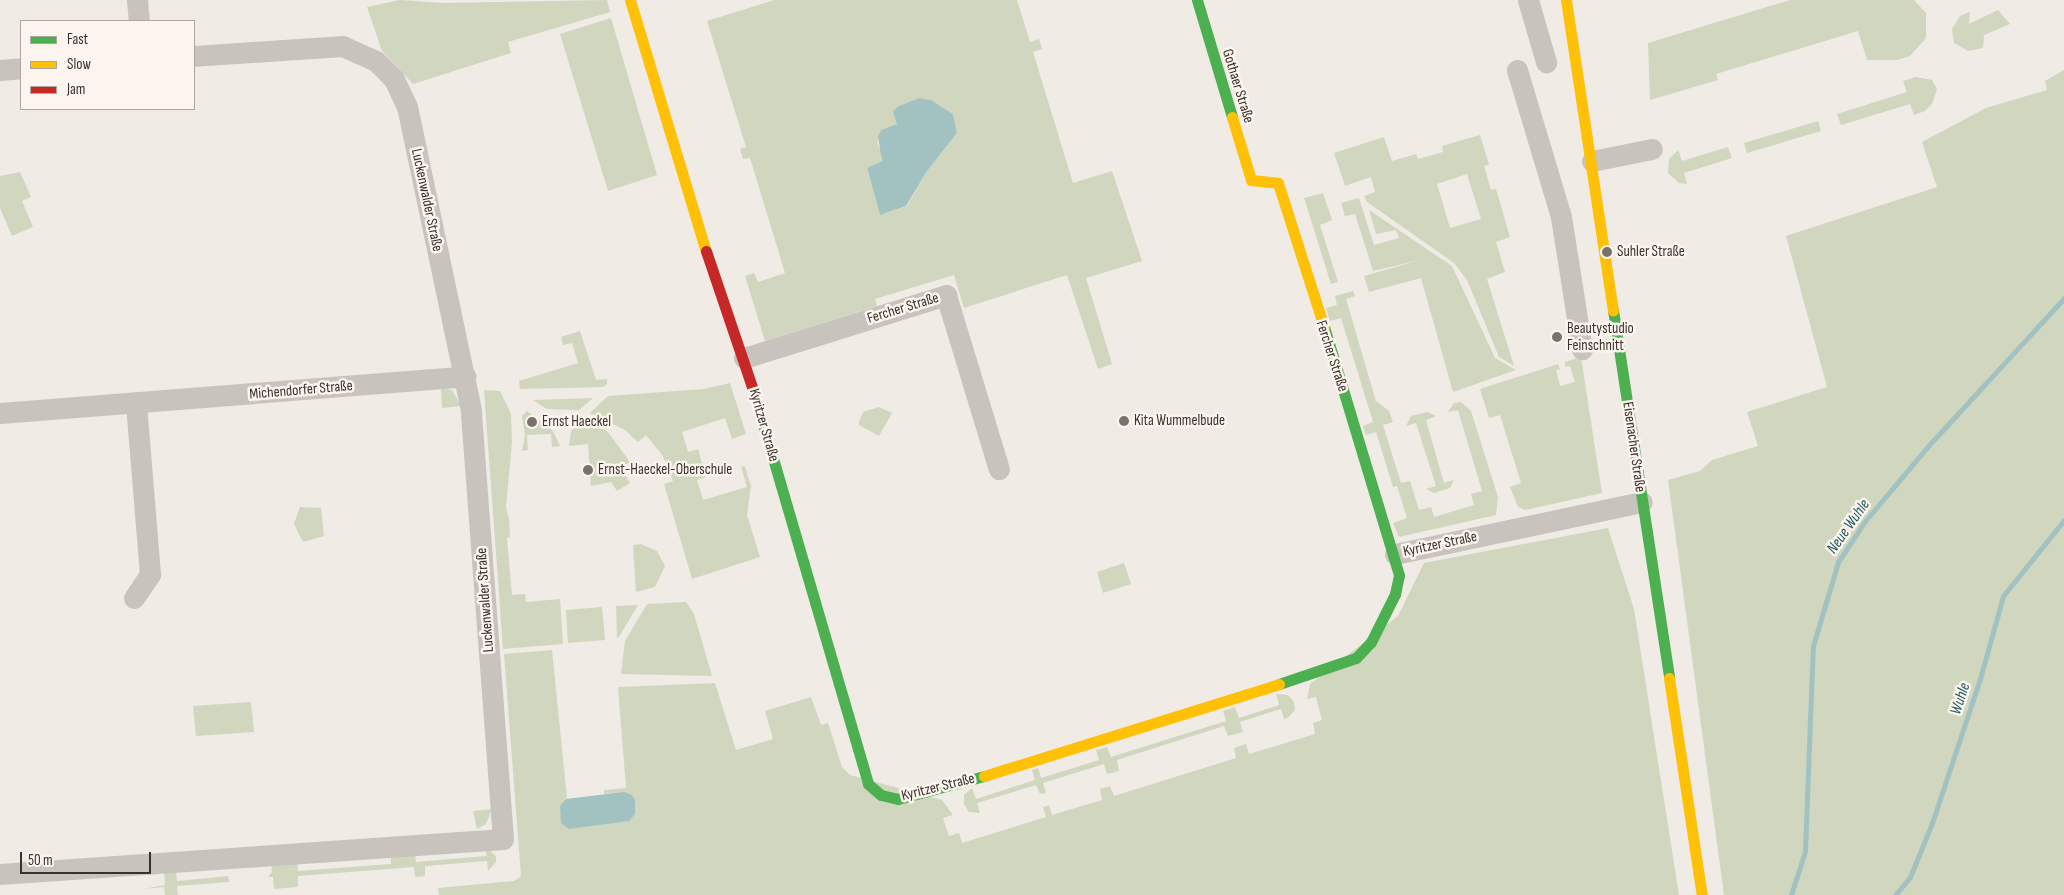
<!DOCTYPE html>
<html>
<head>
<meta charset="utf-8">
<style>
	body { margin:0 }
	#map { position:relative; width:2064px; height:895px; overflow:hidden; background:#f0ebe5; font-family:"Sofia Sans Condensed",sans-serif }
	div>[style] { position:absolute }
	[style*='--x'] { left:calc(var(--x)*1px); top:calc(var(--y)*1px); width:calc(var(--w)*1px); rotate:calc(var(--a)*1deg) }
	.green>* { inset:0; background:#d1d6bf }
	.water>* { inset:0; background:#a1c2c1 }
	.stream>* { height:5px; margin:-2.5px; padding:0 2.5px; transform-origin:2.5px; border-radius:2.5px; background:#a1c2c1 }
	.street>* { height:21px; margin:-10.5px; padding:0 10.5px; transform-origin:10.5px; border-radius:10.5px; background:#c9c3be }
	.fast>* { height:11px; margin:-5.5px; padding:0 5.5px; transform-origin:5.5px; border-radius:5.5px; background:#4caf50 }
	.slow>* { height:11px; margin:-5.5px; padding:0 5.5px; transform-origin:5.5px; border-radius:5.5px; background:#ffc107 }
	.jam>* { height:11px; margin:-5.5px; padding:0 5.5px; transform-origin:5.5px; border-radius:5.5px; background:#c62828 }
	.dots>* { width:14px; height:14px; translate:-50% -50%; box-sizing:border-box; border:2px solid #fbf5ee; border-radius:50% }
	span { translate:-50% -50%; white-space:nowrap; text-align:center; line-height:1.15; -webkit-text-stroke:5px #fbf5ee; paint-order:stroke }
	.street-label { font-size:15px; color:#3b302b }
	.poi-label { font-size:15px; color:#3b302b }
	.left { translate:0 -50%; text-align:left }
	.water-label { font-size:16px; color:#1f5a5e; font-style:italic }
	.legend { position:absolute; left:20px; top:20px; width:175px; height:90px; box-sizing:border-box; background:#fbf5ee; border:1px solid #aea6a0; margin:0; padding:6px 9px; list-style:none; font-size:15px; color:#3b302b }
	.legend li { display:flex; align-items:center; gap:10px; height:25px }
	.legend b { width:25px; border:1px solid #aea6a0 }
	.scale { position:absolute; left:20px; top:852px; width:131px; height:22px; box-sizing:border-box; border:2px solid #3b302b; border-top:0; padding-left:6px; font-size:15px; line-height:18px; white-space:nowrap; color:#3b302b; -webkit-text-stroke:4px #fbf5ee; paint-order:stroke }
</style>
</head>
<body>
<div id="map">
	<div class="green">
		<i style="clip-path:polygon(400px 0,443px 3px,607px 0,610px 12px,508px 42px,511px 53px,413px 84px,382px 51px,367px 7px)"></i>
		<i style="clip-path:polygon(evenodd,774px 0,1017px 0,1030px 42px,1039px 39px,1042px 49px,1033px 52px,1073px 183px,1112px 171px,1142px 261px,1086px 278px,1112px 364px,1098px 369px,1067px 275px,964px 308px,954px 275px,875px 299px,877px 306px,765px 341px,745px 276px,754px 273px,758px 282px,785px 273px,750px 158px,743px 159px,740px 149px,746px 147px,707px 21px,774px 0,919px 98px,931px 100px,953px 114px,957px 133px,927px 171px,907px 206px,880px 215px,867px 169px,881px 165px,882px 152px,877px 143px,881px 130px,898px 124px,899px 106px,919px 98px)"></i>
		<i style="clip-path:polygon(1790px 0,1914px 0,1926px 13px,1926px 38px,1910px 56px,1897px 60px,1867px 60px,1858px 31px,1716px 74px,1718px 80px,1650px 100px,1648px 43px)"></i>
		<i style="clip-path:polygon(1998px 10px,2010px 24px,1984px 35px,1983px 48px,1968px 51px,1954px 43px,1952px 29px,1960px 16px,1970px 12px,1969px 24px)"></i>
		<i style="clip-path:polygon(611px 18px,657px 175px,608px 191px,560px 34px)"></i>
		<i style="clip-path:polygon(2064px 70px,2064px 895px,1724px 895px,1668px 480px,1700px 471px,1712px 460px,1758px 446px,1747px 412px,1827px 387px,1786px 236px,1937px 187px,1922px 142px,1986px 108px,2047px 90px,2045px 81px)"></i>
		<i style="clip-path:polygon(1916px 77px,1932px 80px,1937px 89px,1932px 104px,1925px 111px,1914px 115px,1910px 104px,1841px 125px,1837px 114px,1907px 92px,1903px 81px)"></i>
		<i style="clip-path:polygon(1818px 121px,1821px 131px,1747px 153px,1744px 143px)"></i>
		<i style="clip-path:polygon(evenodd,1480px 135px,1489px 164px,1484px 166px,1491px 190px,1496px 189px,1510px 237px,1496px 242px,1505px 272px,1487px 279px,1514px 366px,1499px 357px,1467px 280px,1454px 263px,1367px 202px,1364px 196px,1375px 192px,1371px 177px,1345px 186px,1334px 153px,1384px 137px,1392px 161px,1416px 154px,1418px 159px,1443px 152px,1442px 146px,1480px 135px,1467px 174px,1481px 219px,1450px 228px,1437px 184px,1467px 174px)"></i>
		<i style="clip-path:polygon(1728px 147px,1732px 158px,1684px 173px,1687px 184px,1679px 183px,1668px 173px,1669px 159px,1678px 150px,1682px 161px)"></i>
		<i style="clip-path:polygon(20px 172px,31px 197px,22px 201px,33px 227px,12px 236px,0 208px,0 176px)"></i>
		<i style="clip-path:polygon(1323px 193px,1332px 220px,1320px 225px,1338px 282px,1331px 284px,1304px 198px)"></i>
		<i style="clip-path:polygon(1359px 198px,1374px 245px,1399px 238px,1396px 230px,1376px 234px,1369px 210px,1452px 266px,1495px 358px,1516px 370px,1453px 392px,1421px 278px,1369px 292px,1364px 276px,1420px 260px,1373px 271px,1355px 214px,1345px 216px,1341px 203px)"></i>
		<i style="clip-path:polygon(1353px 291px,1355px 296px,1346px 299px,1376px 401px,1389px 411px,1393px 422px,1383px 425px,1401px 483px,1410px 481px,1419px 510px,1431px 507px,1434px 517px,1474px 505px,1471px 494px,1482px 491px,1458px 410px,1448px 412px,1454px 403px,1461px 402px,1471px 411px,1498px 497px,1496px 515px,1399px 537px,1393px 523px,1407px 518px,1397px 486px,1393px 487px,1376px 432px,1366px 435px,1363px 426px,1373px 422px,1341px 318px,1330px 321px,1326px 308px,1337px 305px,1335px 296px)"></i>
		<i style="clip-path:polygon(580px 331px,596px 380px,607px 379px,607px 384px,603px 387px,520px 389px,519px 381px,578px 363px,572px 343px,563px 345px,561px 337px)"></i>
		<i style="clip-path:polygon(1581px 357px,1602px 493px,1525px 510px,1518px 507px,1510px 487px,1521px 483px,1500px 415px,1489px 418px,1480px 389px,1558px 364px,1560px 369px,1556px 370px,1560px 386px,1575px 382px,1570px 366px,1565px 367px,1565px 362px)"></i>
		<i style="clip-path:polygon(730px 383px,746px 434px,732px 439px,725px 418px,682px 432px,688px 452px,698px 449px,706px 477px,697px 480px,703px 500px,747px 487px,741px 466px,745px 467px,751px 486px,747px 515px,760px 557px,692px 579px,664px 484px,673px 481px,663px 456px,646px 435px,638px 442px,625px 430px,590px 413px,608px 396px,704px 389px)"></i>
		<i style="clip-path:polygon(441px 388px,452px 390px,461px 406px,442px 408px)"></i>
		<i style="clip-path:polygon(484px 390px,500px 391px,511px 414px,512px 442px,506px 507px,509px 519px,510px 537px,507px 538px,512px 595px,525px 594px,526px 602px,560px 599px,563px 644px,503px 649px)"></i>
		<i style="clip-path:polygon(593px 398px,579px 410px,547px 409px,533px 400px)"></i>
		<i style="clip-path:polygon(879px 407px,892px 413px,879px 436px,859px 425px,859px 422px,863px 412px)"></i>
		<i style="clip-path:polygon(527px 411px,553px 431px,560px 446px,552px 447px,551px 434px,527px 435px,528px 450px,522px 451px,525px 435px,522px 416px)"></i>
		<i style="clip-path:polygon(1427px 412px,1436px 416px,1426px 420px,1444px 483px,1454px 480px,1450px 488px,1434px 493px,1426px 489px,1436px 486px,1416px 423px,1406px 426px,1411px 416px)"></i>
		<i style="clip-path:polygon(585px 418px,608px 432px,630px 462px,621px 468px,630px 483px,617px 491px,611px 482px,591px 486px,588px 444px,569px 446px,571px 431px)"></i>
		<i style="clip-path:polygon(300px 507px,321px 508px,324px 536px,303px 542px,294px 524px)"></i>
		<i style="clip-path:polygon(1608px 528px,1634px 609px,1679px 895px,439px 895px,438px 888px,514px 881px,521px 876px,504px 654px,552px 650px,567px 798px,563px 800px,624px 792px,604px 794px,604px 790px,626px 788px,618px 687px,715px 683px,736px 750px,773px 739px,765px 711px,811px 697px,821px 725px,828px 723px,842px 767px,850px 775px,942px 800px,953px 815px,943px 818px,949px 836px,959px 833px,962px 843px,1046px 817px,1043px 807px,1049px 805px,1052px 815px,1102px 800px,1100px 789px,1110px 786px,1114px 796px,1236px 758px,1234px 748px,1246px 744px,1249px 754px,1315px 734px,1313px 723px,1322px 720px,1316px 697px,1307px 699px,1310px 684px,1398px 616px,1424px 563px)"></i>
		<i style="clip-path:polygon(641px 544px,657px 551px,665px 566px,655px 587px,636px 592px,633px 545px)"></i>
		<i style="clip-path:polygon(1124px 563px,1131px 584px,1103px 593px,1097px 572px)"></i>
		<i style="clip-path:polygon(686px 602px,694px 614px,712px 676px,621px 674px,625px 641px,647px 604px)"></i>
		<i style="clip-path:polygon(638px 605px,619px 637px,617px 638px,616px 606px)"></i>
		<i style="clip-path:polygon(602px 607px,605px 640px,568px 643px,566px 610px)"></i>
		<i style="clip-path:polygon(1276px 694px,1288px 695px,1294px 702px,1295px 710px,1289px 717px,1284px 719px,1281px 709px,1240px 722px,1243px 732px,1228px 736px,1224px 726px,1117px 760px,1119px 771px,1107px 774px,1104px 764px,1043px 783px,1046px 793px,1040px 794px,1036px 785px,977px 803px,980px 813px,969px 812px,964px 804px,964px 795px,972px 788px,976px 799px,1035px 780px,1032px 770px,1038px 768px,1041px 778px,1099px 760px,1096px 750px,1107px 747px,1111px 757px,1226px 721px,1223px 711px,1235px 707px,1239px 718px,1279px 705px)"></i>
		<i style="clip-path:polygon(251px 702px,254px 732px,196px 736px,193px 706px)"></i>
		<i style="clip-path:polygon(492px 809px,486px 824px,477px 829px,473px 811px)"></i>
		<i style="clip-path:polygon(486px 847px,496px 856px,496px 862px,488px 871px,487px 861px,425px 866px,425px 876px,415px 877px,414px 867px,298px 876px,298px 887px,274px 889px,273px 877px,268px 877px,272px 872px,271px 863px,297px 861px,298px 871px,391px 864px,391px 853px,415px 852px,416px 862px,486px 856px)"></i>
		<i style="clip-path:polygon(176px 871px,177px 881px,228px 876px,229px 882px,177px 886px,178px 895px,165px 895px,164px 887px,143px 889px,165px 885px,164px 872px)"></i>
	</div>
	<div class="water">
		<i style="clip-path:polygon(919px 98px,931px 100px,953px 114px,957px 133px,927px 171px,906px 206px,880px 215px,867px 168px,882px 161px,878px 137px,881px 130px,897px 124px,893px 111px,899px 106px)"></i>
		<i style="clip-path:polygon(624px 792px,632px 795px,635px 800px,635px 814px,629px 821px,569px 829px,561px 823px,560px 806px,566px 799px)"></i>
	</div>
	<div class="stream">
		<i style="--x:1791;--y:895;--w:46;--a:-72.3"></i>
		<i style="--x:1805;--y:851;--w:205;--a:-87.8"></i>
		<i style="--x:1813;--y:646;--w:88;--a:-73.4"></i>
		<i style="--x:1838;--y:562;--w:49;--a:-56.6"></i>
		<i style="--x:1865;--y:521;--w:99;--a:-49.9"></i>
		<i style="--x:1929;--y:445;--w:200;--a:-47.4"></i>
		<i style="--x:1895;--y:895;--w:23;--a:-50"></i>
		<i style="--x:1910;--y:877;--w:58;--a:-67.8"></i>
		<i style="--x:1932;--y:823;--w:152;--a:-71.6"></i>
		<i style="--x:1980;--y:679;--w:86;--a:-74.5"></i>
		<i style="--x:2003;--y:596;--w:97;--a:-51.2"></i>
	</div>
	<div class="street">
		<i style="--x:137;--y:0;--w:21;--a:85"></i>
		<i style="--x:1528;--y:0;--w:65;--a:73.8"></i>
		<i style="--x:0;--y:70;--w:21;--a:-5"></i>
		<i style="--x:1517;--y:70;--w:153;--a:73.3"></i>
		<i style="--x:1561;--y:217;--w:134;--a:81"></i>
		<i style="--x:1592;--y:161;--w:61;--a:-11.3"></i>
		<i style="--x:744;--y:358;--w:212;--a:-17.3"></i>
		<i style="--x:946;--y:295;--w:182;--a:73.1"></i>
		<i style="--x:0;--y:413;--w:467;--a:-4.5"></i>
		<i style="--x:1395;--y:554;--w:252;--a:-11.9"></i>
		<i style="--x:134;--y:598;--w:29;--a:-56"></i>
		<i style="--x:150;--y:574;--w:172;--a:-94.7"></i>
		<i style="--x:0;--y:874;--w:504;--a:-3.98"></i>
		<i style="--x:503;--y:839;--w:430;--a:-94.3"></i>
		<i style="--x:471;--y:410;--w:310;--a:-101.9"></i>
		<i style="--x:407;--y:107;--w:31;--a:-115"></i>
		<i style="--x:394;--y:79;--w:25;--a:-135"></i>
		<i style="--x:376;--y:61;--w:36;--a:-156"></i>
		<i style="--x:343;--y:46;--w:149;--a:176.2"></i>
	</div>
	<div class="fast">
		<i style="--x:1197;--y:0;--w:122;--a:73.3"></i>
		<i style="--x:1613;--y:310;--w:372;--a:81.3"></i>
		<i style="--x:753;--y:390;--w:410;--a:73.7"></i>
		<i style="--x:868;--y:784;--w:17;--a:40"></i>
		<i style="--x:881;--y:795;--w:17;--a:13"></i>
		<i style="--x:898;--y:799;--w:89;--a:-15"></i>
		<i style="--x:1279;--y:684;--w:81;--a:-18.7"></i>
		<i style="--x:1356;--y:658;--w:22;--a:-47"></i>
		<i style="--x:1371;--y:642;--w:54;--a:-63.4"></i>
		<i style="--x:1395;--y:594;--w:19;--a:-78"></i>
		<i style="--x:1399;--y:575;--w:259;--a:-106.8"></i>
	</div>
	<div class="slow">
		<i style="--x:630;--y:0;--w:262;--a:73.2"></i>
		<i style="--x:1566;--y:0;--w:314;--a:81.4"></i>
		<i style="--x:1232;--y:117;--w:66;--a:73.2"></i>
		<i style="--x:1251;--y:180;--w:27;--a:6"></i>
		<i style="--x:1278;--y:183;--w:151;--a:72.3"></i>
		<i style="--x:1669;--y:678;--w:219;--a:81.4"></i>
		<i style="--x:984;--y:776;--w:309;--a:-17.3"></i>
	</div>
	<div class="jam">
		<i style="--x:706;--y:251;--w:147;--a:71.3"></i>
	</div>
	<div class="dots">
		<i style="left:1607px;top:252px;background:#7a716c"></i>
		<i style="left:1557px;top:337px;background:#7a716c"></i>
		<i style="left:1124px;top:421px;background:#7a716c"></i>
		<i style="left:532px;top:422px;background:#7a716c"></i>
		<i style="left:588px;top:470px;background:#7a716c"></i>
	</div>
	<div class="street-label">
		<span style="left:1238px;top:86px;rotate:73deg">Gothaer Straße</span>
		<span style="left:427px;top:200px;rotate:78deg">Luckenwalder Straße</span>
		<span style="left:903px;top:308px;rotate:-17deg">Fercher Straße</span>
		<span style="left:1332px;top:356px;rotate:72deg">Fercher Straße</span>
		<span style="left:301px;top:390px;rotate:-5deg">Michendorfer Straße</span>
		<span style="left:764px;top:425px;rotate:74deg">Kyritzer Straße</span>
		<span style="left:1634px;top:447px;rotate:82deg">Eisenacher Straße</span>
		<span style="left:1440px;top:544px;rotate:-12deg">Kyritzer Straße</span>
		<span style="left:485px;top:600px;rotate:-94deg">Luckenwalder Straße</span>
		<span style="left:938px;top:787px;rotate:-14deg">Kyritzer Straße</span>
	</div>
	<div class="poi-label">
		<span class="left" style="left:1617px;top:252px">Suhler Straße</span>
		<span class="left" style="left:1567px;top:337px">Beautystudio<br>Feinschnitt</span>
		<span class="left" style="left:1134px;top:421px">Kita Wummelbude</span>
		<span class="left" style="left:542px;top:422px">Ernst Haeckel</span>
		<span class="left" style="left:598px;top:470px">Ernst-Haeckel-Oberschule</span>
	</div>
	<div class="water-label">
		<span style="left:1849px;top:527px;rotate:-55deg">Neue Wuhle</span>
		<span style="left:1961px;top:699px;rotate:-72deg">Wuhle</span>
	</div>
	<ul class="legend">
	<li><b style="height:6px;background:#4caf50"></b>Fast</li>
	<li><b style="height:6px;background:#ffc107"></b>Slow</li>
	<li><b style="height:6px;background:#c62828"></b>Jam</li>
	</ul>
	<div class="scale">50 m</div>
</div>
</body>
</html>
